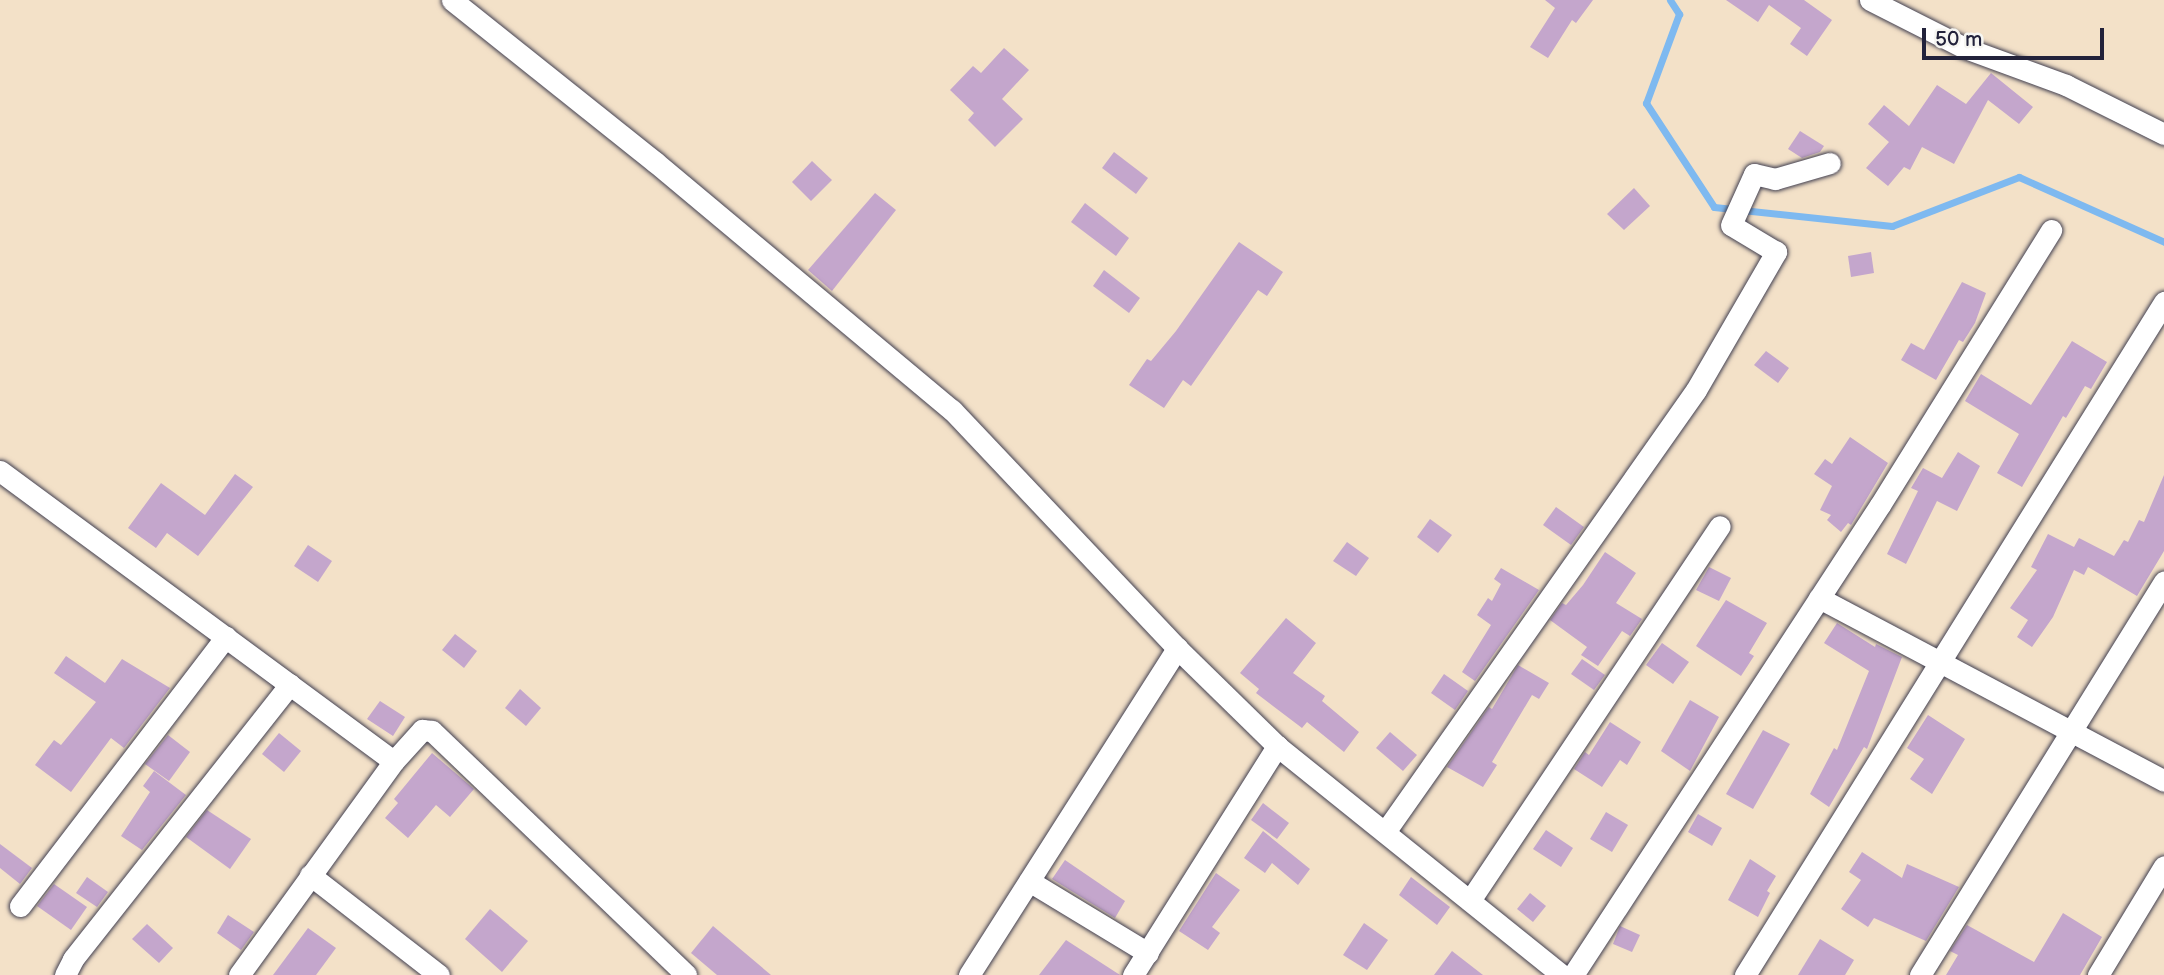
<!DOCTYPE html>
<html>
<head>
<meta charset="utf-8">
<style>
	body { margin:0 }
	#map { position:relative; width:2164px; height:975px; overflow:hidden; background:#f3e1c8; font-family:"Balsamiq Sans",sans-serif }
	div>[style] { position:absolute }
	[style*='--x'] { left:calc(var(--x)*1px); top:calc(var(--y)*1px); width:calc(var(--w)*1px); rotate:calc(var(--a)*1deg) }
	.stream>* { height:7px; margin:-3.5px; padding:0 3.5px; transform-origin:3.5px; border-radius:3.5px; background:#7eb9f0 }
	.building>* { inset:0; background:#c4a6cc }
	.roads { filter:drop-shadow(0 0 2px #413f50) drop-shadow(0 0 2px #413f50) }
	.street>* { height:21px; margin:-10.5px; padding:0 10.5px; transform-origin:10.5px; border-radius:10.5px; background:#fff }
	span { translate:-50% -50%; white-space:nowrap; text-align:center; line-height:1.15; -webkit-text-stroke:5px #f6f6f2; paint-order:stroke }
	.scale { position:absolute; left:1922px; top:28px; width:182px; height:32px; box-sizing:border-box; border:4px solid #22223b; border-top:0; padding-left:9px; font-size:21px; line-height:24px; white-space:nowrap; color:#22223b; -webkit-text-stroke:5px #f6f6f2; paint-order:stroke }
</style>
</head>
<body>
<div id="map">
	<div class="stream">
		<i style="--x:1670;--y:0;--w:17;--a:57"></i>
		<i style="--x:1679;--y:14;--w:95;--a:110.3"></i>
		<i style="--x:1646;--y:103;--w:124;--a:56.8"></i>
		<i style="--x:1714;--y:207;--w:179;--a:6.1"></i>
		<i style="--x:1892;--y:226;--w:136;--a:-21.1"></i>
		<i style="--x:2019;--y:177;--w:159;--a:24.1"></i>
	</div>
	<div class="building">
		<i style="clip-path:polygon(1545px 0,1593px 0,1576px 23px,1572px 20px,1548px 58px,1530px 47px,1555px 8px)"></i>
		<i style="clip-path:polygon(1726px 0,1804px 0,1832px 20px,1807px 56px,1790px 44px,1801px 28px,1769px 5px,1758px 22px)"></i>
		<i style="clip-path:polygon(1004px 48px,1029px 70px,1002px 99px,1023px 119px,995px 147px,968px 120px,974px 113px,950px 90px,973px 66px,981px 73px)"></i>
		<i style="clip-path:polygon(1991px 73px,2033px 107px,2019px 124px,1988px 100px,1954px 164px,1922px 147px,1910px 170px,1904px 167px,1888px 186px,1866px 168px,1889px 142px,1868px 124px,1884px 105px,1909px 126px,1937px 85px,1966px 104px)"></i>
		<i style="clip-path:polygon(1800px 131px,1824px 146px,1820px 152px,1802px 158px,1788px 149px)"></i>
		<i style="clip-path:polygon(1114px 152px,1148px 178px,1136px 194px,1102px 168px)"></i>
		<i style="clip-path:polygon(812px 161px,832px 180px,811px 201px,792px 182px)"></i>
		<i style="clip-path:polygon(1634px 188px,1650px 206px,1624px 230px,1607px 214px)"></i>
		<i style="clip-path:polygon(875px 193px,896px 210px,832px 291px,808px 270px)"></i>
		<i style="clip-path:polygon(1085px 203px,1129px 238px,1116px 256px,1071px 222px)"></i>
		<i style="clip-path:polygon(1239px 242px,1283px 272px,1267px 296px,1258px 290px,1191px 386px,1183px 380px,1164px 408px,1129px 385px,1147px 359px,1151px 361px,1176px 331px)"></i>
		<i style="clip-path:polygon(1871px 252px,1874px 273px,1851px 277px,1848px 256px)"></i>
		<i style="clip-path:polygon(1104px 270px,1140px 298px,1129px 313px,1093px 286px)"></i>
		<i style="clip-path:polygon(1962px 282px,1986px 293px,1975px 323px,1963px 342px,1959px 340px,1936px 380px,1901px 360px,1911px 343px,1924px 350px)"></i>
		<i style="clip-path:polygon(2072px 341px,2107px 362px,2091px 389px,2085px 386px,2066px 418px,2063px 416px,2022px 487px,1997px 473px,2019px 434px,1965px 401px,1981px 374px,2031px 405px)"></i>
		<i style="clip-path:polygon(1766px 351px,1789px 368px,1778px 383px,1754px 365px)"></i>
		<i style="clip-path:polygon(1850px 437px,1888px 463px,1851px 525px,1848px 523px,1841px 532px,1827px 520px,1831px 515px,1820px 510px,1832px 486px,1814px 474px,1825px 459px,1832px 464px)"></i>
		<i style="clip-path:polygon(1958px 452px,1980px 466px,1957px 511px,1937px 501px,1906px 564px,1887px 554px,1918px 491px,1911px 488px,1923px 468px,1942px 478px)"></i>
		<i style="clip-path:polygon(235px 474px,253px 487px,198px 556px,167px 533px,156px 548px,128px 528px,161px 483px,205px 515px)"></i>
		<i style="clip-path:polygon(2164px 475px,2164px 551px,2137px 596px,2088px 567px,2084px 575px,2074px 570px,2053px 617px,2032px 647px,2017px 637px,2028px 620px,2010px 608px,2037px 570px,2031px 567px,2048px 534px,2074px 547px,2079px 538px,2114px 556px,2124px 540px,2128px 542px,2139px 520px,2144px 522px)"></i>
		<i style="clip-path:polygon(1556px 507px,1584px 527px,1571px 545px,1543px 525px)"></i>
		<i style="clip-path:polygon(1430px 519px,1452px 535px,1438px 553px,1417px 537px)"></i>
		<i style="clip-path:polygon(1347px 542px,1369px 558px,1356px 576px,1333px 561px)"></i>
		<i style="clip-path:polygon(308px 545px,332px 561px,318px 582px,294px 566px)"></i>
		<i style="clip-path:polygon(1605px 552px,1636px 573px,1616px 603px,1642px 619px,1630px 636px,1622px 631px,1598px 666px,1581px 655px,1587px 647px,1550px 620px,1562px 603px,1566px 605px,1583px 585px)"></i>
		<i style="clip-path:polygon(1709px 567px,1731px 578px,1719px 601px,1696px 590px)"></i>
		<i style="clip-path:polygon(1501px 568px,1539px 590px,1475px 681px,1462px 672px,1491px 625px,1477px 615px,1488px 598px,1492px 601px,1501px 584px,1494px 579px)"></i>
		<i style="clip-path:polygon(1726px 600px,1767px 623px,1749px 653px,1754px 656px,1741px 676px,1696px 646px)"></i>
		<i style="clip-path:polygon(1286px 618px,1316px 643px,1293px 673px,1325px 696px,1322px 701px,1359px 732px,1344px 752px,1307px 722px,1302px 728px,1256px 693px,1259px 689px,1240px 673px)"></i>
		<i style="clip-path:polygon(1837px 623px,1875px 647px,1876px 644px,1902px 657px,1867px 749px,1864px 747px,1829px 807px,1810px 794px,1834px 748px,1837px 750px,1869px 671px,1824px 643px)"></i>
		<i style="clip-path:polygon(455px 634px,477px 651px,464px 668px,442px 650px)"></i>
		<i style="clip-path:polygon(1662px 643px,1689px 662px,1673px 684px,1646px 665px)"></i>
		<i style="clip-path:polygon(66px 656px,105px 683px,122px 659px,170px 688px,124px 748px,111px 738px,71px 792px,35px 765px,54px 740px,61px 745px,96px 702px,54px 673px)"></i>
		<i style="clip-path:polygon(1582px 659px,1605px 675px,1594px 690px,1571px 674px)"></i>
		<i style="clip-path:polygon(1518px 665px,1549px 683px,1539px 699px,1532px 695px,1492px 762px,1497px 765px,1483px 787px,1447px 767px,1489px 707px,1492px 709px)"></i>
		<i style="clip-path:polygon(1444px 674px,1468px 691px,1455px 710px,1431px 693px)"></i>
		<i style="clip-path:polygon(520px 689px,541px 708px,526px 726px,505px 708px)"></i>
		<i style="clip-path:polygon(1690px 700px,1719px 717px,1690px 771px,1661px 751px)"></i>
		<i style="clip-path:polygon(380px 701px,405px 717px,393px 736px,367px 719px)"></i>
		<i style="clip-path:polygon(1928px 715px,1965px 739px,1932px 794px,1910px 779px,1924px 759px,1907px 748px)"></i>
		<i style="clip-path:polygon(1610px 722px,1641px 742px,1627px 765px,1620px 760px,1602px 787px,1574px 769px,1585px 752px,1589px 755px)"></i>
		<i style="clip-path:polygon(1763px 730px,1790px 744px,1753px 809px,1726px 794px)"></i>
		<i style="clip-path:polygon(1390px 732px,1417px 755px,1403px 771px,1376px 748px)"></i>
		<i style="clip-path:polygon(279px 733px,301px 751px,284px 772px,262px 754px)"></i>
		<i style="clip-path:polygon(168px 735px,190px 752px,169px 781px,145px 764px)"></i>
		<i style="clip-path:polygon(432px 753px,474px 789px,450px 817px,436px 805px,408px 838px,385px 818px,398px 803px,394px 799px)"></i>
		<i style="clip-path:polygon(154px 771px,186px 795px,142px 850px,121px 836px,150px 792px,143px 786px)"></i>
		<i style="clip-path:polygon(1263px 803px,1289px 823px,1277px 839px,1251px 820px)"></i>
		<i style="clip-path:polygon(207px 810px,251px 839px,230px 869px,186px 837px)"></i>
		<i style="clip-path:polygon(1606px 812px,1628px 825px,1612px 852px,1590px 839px)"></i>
		<i style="clip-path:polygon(1698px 814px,1722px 828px,1712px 846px,1688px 832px)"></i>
		<i style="clip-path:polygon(1546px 830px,1573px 848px,1561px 867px,1533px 849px)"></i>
		<i style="clip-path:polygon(1263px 831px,1310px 869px,1298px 885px,1272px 863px,1265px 873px,1244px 858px)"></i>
		<i style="clip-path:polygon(0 844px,32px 868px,20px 884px,0 868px)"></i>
		<i style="clip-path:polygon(1862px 852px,1902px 878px,1907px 864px,1959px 887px,1926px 941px,1874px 918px,1868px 927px,1841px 909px,1861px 880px,1849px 872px)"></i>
		<i style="clip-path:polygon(1750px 859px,1776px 876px,1767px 891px,1770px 893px,1758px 917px,1728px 900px)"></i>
		<i style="clip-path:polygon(1065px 860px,1125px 901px,1115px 918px,1052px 879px)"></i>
		<i style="clip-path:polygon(1216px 873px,1240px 890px,1212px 927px,1220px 933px,1208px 950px,1179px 931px)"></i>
		<i style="clip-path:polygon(87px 877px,108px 892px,97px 907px,76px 893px)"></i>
		<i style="clip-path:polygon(1411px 877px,1450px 907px,1437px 925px,1399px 895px)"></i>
		<i style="clip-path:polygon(54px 884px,87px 907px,71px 930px,37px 906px)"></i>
		<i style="clip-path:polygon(1530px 893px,1546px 906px,1533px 922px,1517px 909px)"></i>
		<i style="clip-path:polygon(490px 909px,528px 941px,502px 972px,465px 939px)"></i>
		<i style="clip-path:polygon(2063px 913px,2102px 937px,2080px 975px,1946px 975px,1958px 955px,1950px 951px,1967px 925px,2034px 962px)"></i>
		<i style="clip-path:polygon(228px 915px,254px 932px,241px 950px,217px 933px)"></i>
		<i style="clip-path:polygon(1364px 923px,1388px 940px,1367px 970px,1343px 955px)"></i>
		<i style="clip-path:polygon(147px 924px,173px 948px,159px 963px,132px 939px)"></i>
		<i style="clip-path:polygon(713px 926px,771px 975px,717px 975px,691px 953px)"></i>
		<i style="clip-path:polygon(1620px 926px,1640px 935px,1632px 952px,1613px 944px)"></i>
		<i style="clip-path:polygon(308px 928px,336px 948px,316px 975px,273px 975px)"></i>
		<i style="clip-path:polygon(1820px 939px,1854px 960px,1845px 975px,1798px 975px)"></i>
		<i style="clip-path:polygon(1066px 940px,1120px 975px,1039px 975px)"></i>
		<i style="clip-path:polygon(1452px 951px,1483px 975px,1434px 975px)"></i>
	</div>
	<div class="roads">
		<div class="street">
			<i style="--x:452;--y:0;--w:260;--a:38.6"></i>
			<i style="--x:655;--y:162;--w:387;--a:39.9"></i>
			<i style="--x:952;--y:410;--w:328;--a:46.6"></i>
			<i style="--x:1177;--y:648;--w:140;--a:44.4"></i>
			<i style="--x:1277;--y:746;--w:366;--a:38.8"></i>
			<i style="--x:1870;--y:0;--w:106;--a:26.8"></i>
			<i style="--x:1965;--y:48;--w:108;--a:20.1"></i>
			<i style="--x:2066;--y:85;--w:110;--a:26.6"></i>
			<i style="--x:0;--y:471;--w:489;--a:36.4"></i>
			<i style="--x:394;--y:761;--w:42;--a:-47.9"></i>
			<i style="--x:422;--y:730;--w:10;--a:6"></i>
			<i style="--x:432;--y:731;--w:352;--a:43.8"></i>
			<i style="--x:1819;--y:598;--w:391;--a:27.9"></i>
			<i style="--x:1385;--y:832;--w:540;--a:-54.87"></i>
			<i style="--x:1696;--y:390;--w:160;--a:-59.9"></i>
			<i style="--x:1776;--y:252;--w:52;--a:-149"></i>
			<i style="--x:1731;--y:225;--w:56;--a:-65.7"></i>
			<i style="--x:1754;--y:174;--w:22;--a:13"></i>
			<i style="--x:1775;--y:179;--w:57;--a:-16.2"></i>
			<i style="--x:310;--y:875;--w:163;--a:37.8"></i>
			<i style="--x:1029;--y:881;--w:139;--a:31.2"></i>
			<i style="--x:1471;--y:899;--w:448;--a:-56.3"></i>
			<i style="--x:20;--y:906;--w:339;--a:-52.6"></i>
			<i style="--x:65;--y:975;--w:18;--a:-63"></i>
			<i style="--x:73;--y:959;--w:350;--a:-51.7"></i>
			<i style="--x:239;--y:975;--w:264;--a:-54.1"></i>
			<i style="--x:969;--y:975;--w:388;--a:-57.5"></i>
			<i style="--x:1133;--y:975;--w:271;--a:-57.8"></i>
			<i style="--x:1573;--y:975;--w:561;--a:-56.85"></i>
			<i style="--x:1880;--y:505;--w:324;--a:-58.1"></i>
			<i style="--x:1745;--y:975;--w:793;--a:-58.09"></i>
			<i style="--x:1920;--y:975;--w:463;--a:-58.2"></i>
			<i style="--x:2098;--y:975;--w:127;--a:-58.8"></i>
		</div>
	</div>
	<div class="scale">50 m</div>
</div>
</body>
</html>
